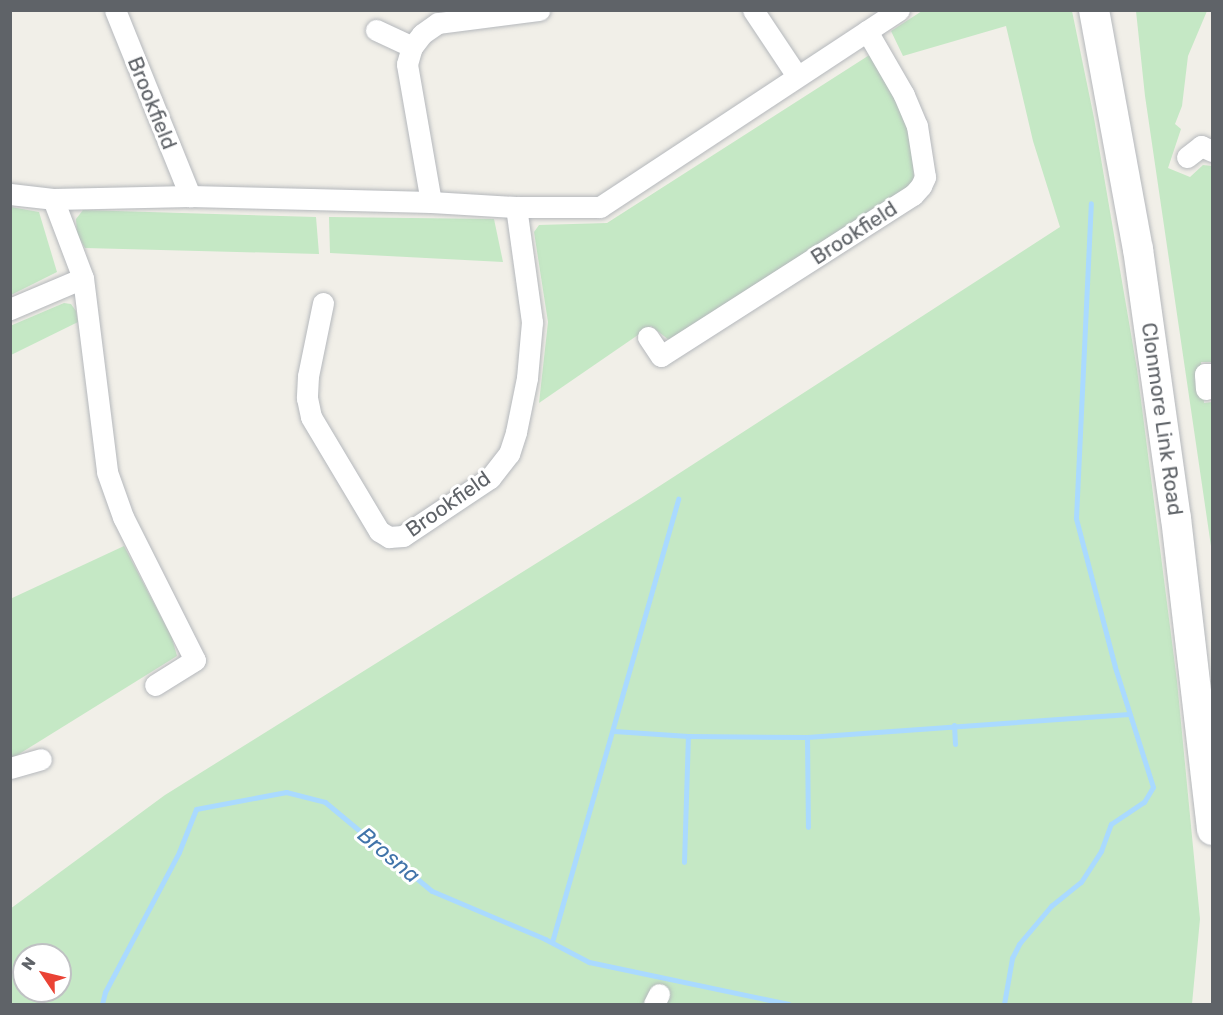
<!DOCTYPE html>
<html>
<head>
<meta charset="utf-8">
<style>
	body { margin:0 }
	#map { position:relative; width:1223px; height:1015px; overflow:hidden; background:#f1efe8; font-family:Rubik,sans-serif }
	div>[style] { position:absolute }
	[style*='--x'] { left:calc(var(--x)*1px); top:calc(var(--y)*1px); width:calc(var(--w)*1px); rotate:calc(var(--a)*1deg) }
	.green>* { inset:0; background:#c5e8c5 }
	.stream>* { height:5px; margin:-2.5px; padding:0 2.5px; transform-origin:2.5px; border-radius:2.5px; background:#aadaff }
	.roads { filter:drop-shadow(0 0 2px #b5b8bc) drop-shadow(0 0 2px #b5b8bc) }
	.minor>* { height:21px; margin:-10.5px; padding:0 10.5px; transform-origin:10.5px; border-radius:10.5px; background:#fff }
	.secondary>* { height:30px; margin:-15px; padding:0 15px; transform-origin:15px; border-radius:15px; background:#fff }
	span { translate:-50% -50%; white-space:nowrap; text-align:center; line-height:1.15; -webkit-text-stroke:6px #fff; paint-order:stroke }
	.street-label { font-size:21px; color:#5f6368 }
	.water-label { font-size:22px; color:#4174aa; font-style:italic }
	.frame { position:absolute; inset:0; border:12px solid #5f6368; pointer-events:none }
	.north { position:absolute; left:12px; top:943px; width:60px; height:60px; box-sizing:border-box; background:#fff; border:2px solid #bfc1c3; border-radius:50%; rotate:305deg; font-size:16px; font-weight:700; line-height:24px; text-align:center; color:#5f6368 }
	.north::after { content:''; display:block; margin:auto; width:21px; height:27px; background:#ea4335; clip-path:polygon(50% 0,100% 100%,50% 72%,0 100%) }
</style>
</head>
<body>
<div id="map">
	<div class="green">
		<i style="clip-path:polygon(evenodd,922px 11px,1072px 11px,1094px 118px,1137px 369px,1177px 681px,1200px 919px,1192px 1004px,11px 1004px,10px 909px,165px 795px,641px 498px,1060px 227px,1033px 141px,1006px 26px,903px 56px,891px 31px,922px 11px,24px 955px,60px 955px,60px 991px,24px 991px,24px 955px)"></i>
		<i style="clip-path:polygon(1136px 11px,1207px 11px,1188px 56px,1182px 106px,1175px 124px,1181px 129px,1168px 168px,1190px 177px,1203px 165px,1212px 166px,1212px 362px,1201px 362px,1204px 403px,1212px 402px,1212px 553px,1145px 96px)"></i>
		<i style="clip-path:polygon(871px 54px,902px 114px,911px 140px,914px 177px,909px 186px,669px 340px,651px 326px,539px 403px,548px 322px,534px 232px,539px 225px,607px 223px)"></i>
		<i style="clip-path:polygon(11px 207px,39px 212px,57px 272px,11px 295px)"></i>
		<i style="clip-path:polygon(83px 210px,316px 217px,319px 254px,85px 248px,77px 234px,76px 219px)"></i>
		<i style="clip-path:polygon(329px 217px,494px 219px,503px 262px,330px 253px)"></i>
		<i style="clip-path:polygon(64px 303px,71px 304px,76px 311px,78px 322px,11px 355px,10px 326px)"></i>
		<i style="clip-path:polygon(124px 546px,172px 638px,177px 656px,11px 759px,10px 599px)"></i>
	</div>
	<div class="stream">
		<i style="--x:954;--y:725;--w:19;--a:87"></i>
		<i style="--x:614;--y:731;--w:74;--a:3.9"></i>
		<i style="--x:688;--y:736;--w:119;--a:0.5"></i>
		<i style="--x:807;--y:737;--w:323;--a:-4.1"></i>
		<i style="--x:807;--y:737;--w:90;--a:89.4"></i>
		<i style="--x:684;--y:862;--w:126;--a:-88.2"></i>
		<i style="--x:552;--y:942;--w:461;--a:-74.1"></i>
		<i style="--x:102;--y:1004;--w:12;--a:-76"></i>
		<i style="--x:105;--y:992;--w:158;--a:-62.1"></i>
		<i style="--x:179;--y:852;--w:46;--a:-68.4"></i>
		<i style="--x:196;--y:809;--w:92;--a:-10.7"></i>
		<i style="--x:286;--y:792;--w:40;--a:14.4"></i>
		<i style="--x:325;--y:802;--w:139;--a:39.8"></i>
		<i style="--x:432;--y:891;--w:123;--a:23"></i>
		<i style="--x:545;--y:939;--w:50;--a:27.6"></i>
		<i style="--x:589;--y:962;--w:204;--a:11.9"></i>
		<i style="--x:1004;--y:1004;--w:47;--a:-80.1"></i>
		<i style="--x:1012;--y:958;--w:16;--a:-63"></i>
		<i style="--x:1019;--y:944;--w:50;--a:-49.9"></i>
		<i style="--x:1051;--y:906;--w:38;--a:-39"></i>
		<i style="--x:1081;--y:882;--w:37;--a:-57"></i>
		<i style="--x:1101;--y:851;--w:29;--a:-70"></i>
		<i style="--x:1111;--y:824;--w:40;--a:-34"></i>
		<i style="--x:1144;--y:802;--w:17;--a:-59"></i>
		<i style="--x:1153;--y:787;--w:126;--a:-107.6"></i>
		<i style="--x:1115;--y:667;--w:154;--a:-104.7"></i>
		<i style="--x:1076;--y:518;--w:315;--a:-87.3"></i>
	</div>
	<div class="roads">
		<div class="minor">
			<i style="--x:115;--y:10;--w:201;--a:68"></i>
			<i style="--x:753;--y:10;--w:79;--a:56.3"></i>
			<i style="--x:376;--y:30;--w:40;--a:25"></i>
			<i style="--x:1187;--y:157;--w:18;--a:-38"></i>
			<i style="--x:1201;--y:146;--w:12;--a:24"></i>
			<i style="--x:10;--y:194;--w:43;--a:6.6"></i>
			<i style="--x:53;--y:199;--w:137;--a:-1.3"></i>
			<i style="--x:190;--y:196;--w:241;--a:1.4"></i>
			<i style="--x:431;--y:202;--w:85;--a:3.4"></i>
			<i style="--x:516;--y:207;--w:84;--a:0"></i>
			<i style="--x:600;--y:207;--w:358;--a:-33.4"></i>
			<i style="--x:53;--y:199;--w:85;--a:69.2"></i>
			<i style="--x:83;--y:278;--w:195;--a:82.9"></i>
			<i style="--x:107;--y:472;--w:48;--a:70.4"></i>
			<i style="--x:123;--y:517;--w:160;--a:63.3"></i>
			<i style="--x:195;--y:660;--w:47;--a:148"></i>
			<i style="--x:431;--y:202;--w:140;--a:-99.9"></i>
			<i style="--x:407;--y:64;--w:18;--a:-74"></i>
			<i style="--x:412;--y:47;--w:16;--a:-52"></i>
			<i style="--x:422;--y:34;--w:19;--a:-35"></i>
			<i style="--x:438;--y:23;--w:102;--a:-7.3"></i>
			<i style="--x:323;--y:303;--w:75;--a:101.6"></i>
			<i style="--x:308;--y:376;--w:22;--a:93"></i>
			<i style="--x:307;--y:398;--w:19;--a:78"></i>
			<i style="--x:311;--y:417;--w:133;--a:59.2"></i>
			<i style="--x:379;--y:531;--w:12;--a:31"></i>
			<i style="--x:389;--y:537;--w:14;--a:-4"></i>
			<i style="--x:403;--y:536;--w:105;--a:-33.7"></i>
			<i style="--x:490;--y:478;--w:31;--a:-52"></i>
			<i style="--x:509;--y:454;--w:23;--a:-72"></i>
			<i style="--x:516;--y:432;--w:55;--a:-78.5"></i>
			<i style="--x:527;--y:378;--w:56;--a:-84.9"></i>
			<i style="--x:532;--y:322;--w:116;--a:-97.9"></i>
			<i style="--x:10;--y:309;--w:79;--a:-23"></i>
			<i style="--x:648;--y:337;--w:23;--a:56"></i>
			<i style="--x:661;--y:356;--w:299;--a:-32.6"></i>
			<i style="--x:913;--y:195;--w:12;--a:-48"></i>
			<i style="--x:921;--y:186;--w:10;--a:-66"></i>
			<i style="--x:925;--y:177;--w:52;--a:-98.9"></i>
			<i style="--x:917;--y:126;--w:34;--a:-113"></i>
			<i style="--x:904;--y:95;--w:74;--a:-120"></i>
			<i style="--x:1206;--y:389;--w:15;--a:-94"></i>
			<i style="--x:1205;--y:374;--w:7;--a:0"></i>
			<i style="--x:10;--y:768;--w:32;--a:-16"></i>
			<i style="--x:654;--y:1004;--w:11;--a:-63"></i>
		</div>
		<div class="secondary">
			<i style="--x:1094;--y:10;--w:243;--a:79.6"></i>
			<i style="--x:1138;--y:249;--w:272;--a:82"></i>
			<i style="--x:1176;--y:518;--w:314;--a:83.4"></i>
		</div>
	</div>
	<div class="street-label">
		<span style="left:152px;top:103px;rotate:68deg">Brookfield</span>
		<span style="left:854px;top:233px;rotate:-33deg">Brookfield</span>
		<span style="left:1162px;top:419px;rotate:82deg">Clonmore Link Road</span>
		<span style="left:448px;top:504px;rotate:-35deg">Brookfield</span>
	</div>
	<div class="water-label">
		<span style="left:389px;top:855px;rotate:40deg">Brosna</span>
	</div>
	<div class="frame"></div>
	<div class="north">N</div>
</div>
</body>
</html>
